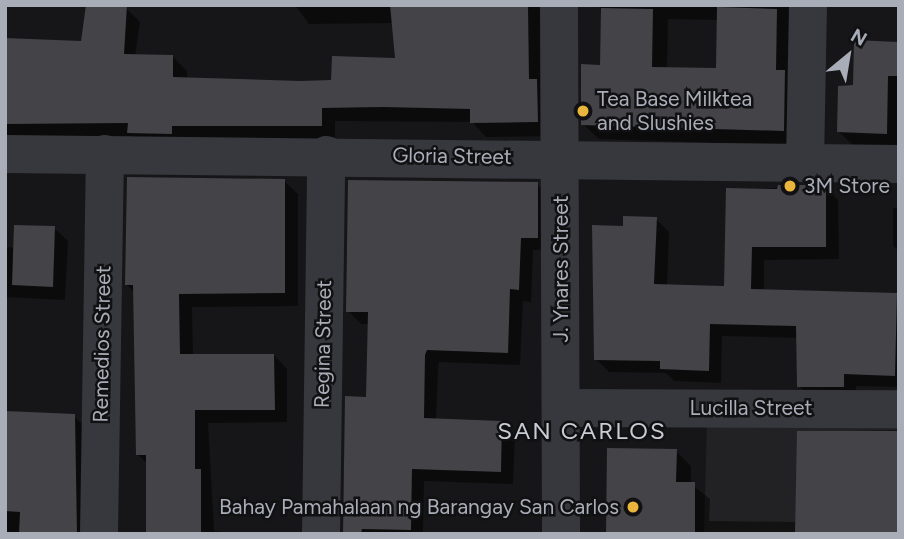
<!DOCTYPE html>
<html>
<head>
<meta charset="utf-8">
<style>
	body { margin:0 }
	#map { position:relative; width:904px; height:539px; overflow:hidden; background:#161618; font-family:Figtree,sans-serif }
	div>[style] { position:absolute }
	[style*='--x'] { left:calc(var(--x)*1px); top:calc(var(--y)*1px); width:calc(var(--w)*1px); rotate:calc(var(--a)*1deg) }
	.built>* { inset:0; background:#222225 }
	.shadow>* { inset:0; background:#0007 }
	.building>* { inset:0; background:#434348 }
	.minor>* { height:38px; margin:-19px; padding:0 19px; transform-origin:19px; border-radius:19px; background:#37383d }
	.dots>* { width:19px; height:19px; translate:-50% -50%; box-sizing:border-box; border:4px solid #111113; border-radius:50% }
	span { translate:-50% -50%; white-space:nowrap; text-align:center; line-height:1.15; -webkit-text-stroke:5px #111113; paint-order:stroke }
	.poi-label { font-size:21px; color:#a9adb7 }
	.left { translate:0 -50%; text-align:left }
	.right { translate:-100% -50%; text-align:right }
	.street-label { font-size:21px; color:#a9adb7 }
	.quarter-label { font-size:24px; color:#caccd4; letter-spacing:2px }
	.frame { position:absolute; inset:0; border:7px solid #a9adb7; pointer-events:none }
	.north { position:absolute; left:813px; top:21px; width:70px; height:70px; -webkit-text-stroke:5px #111113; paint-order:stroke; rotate:30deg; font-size:19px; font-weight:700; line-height:28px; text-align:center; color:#a9adb7 }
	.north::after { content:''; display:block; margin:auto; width:24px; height:32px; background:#a9adb7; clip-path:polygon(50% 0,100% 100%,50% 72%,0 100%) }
</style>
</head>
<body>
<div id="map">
	<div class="built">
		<i style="clip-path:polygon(707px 420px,899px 422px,899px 534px,704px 534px)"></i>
	</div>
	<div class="shadow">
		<i style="clip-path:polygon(295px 5px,541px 5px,551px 136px,486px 137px,472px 122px,335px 121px,335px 140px,143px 147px,132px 136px,5px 138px,5px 42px,82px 43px,126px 8px,140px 22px,135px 56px,173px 57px,187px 71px,187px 79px,333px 82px,397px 60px,393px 23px,309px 24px)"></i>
		<i style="clip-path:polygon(evenodd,597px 5px,801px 5px,799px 146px,599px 139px,583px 124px,602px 67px,602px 10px,597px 5px,668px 19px,718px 20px,717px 70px,667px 69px,668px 19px)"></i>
		<i style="clip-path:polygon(899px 43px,899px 147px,854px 146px,839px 132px,855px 87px)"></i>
		<i style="clip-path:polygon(284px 181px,298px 194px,298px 306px,192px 307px,193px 356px,274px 355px,287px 369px,287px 422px,208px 423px,214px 531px,248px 534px,122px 534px,148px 534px,148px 464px,138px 455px,135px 293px,127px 285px)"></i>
		<i style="clip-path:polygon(537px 184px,550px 197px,550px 250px,533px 250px,531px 302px,523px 301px,520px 365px,439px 362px,438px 369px,436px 420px,502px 423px,515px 436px,513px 484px,424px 481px,423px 534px,348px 534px,367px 398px,370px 324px,361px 324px,348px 311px)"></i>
		<i style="clip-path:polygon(825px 187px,838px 200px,839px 259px,764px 260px,764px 291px,899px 295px,899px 387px,856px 386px,857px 399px,812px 399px,799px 386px,798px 338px,722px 336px,721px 383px,674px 381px,666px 373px,609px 372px,596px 359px,625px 228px,656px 219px,669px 232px,667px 286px,726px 288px,727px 189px)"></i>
		<i style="clip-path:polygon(893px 208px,899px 208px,899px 251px,893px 246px)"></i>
		<i style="clip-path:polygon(54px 228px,68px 241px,65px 300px,5px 297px,5px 247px,15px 248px)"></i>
		<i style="clip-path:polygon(5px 413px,74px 416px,87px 429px,89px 534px,5px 534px)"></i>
		<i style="clip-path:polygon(899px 430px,899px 534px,606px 534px,676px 451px,691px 466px,691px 484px,710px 499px,709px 521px,797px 522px,798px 432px)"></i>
	</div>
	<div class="building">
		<i style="clip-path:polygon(86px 5px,127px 5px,124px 54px,173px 55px,173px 77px,300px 81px,331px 80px,332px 56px,395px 58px,390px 5px,528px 5px,529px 79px,537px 79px,538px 122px,470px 123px,470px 109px,383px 107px,322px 108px,322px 126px,172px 126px,172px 134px,127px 133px,128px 123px,5px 124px,5px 38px,81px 41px)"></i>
		<i style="clip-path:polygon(717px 7px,777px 9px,776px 70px,785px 70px,784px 131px,581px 125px,581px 64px,600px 65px,601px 8px,653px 9px,652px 67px,716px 68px)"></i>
		<i style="clip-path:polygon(854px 40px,899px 42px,899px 76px,888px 76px,887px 134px,837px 132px,838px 86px,853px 85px)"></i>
		<i style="clip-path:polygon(127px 177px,285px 179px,285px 293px,179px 294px,180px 354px,274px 354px,275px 410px,195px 410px,195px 469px,201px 469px,201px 534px,146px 534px,146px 455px,136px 455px,133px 285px,125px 285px)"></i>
		<i style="clip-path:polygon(348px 180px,538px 182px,538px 238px,521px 238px,519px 290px,510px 289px,508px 353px,427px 350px,425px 355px,424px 418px,502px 421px,501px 472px,412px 469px,411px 530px,362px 529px,361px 534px,343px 534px,345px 396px,366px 397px,368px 312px,346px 312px)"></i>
		<i style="clip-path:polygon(778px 185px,826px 185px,826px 247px,752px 247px,751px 289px,897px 293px,895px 376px,844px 374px,844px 387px,797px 387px,796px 326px,710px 324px,709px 371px,660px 369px,660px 361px,594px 360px,592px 225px,623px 226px,623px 216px,657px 217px,654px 284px,724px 286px,726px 188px,777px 189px)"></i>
		<i style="clip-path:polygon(14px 225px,55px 226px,53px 287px,12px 285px)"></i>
		<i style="clip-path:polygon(5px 411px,75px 414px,77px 534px,19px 534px,20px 512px,5px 511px)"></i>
		<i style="clip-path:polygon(797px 431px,899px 431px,899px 534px,795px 534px)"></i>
		<i style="clip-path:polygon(607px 448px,677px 449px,676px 482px,695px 482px,695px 534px,606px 534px)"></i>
	</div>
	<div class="minor">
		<i style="--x:559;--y:5;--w:529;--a:89.78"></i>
		<i style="--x:5;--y:154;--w:894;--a:0.64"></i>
		<i style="--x:805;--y:162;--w:157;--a:-88.9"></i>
		<i style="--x:561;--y:408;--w:338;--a:0.2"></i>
		<i style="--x:99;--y:534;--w:380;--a:-89.1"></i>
		<i style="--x:321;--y:534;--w:379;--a:-89.2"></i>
	</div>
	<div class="dots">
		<i style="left:583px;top:111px;background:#e9b53d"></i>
		<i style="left:790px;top:186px;background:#e9b53d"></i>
		<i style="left:633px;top:507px;background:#e9b53d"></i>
	</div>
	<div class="poi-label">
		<span class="left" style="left:597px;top:111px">Tea Base Milktea<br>and Slushies</span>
		<span class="left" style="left:804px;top:186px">3M Store</span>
		<span class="right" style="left:619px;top:507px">Bahay Pamahalaan ng Barangay San Carlos</span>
	</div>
	<div class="street-label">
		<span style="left:452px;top:156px;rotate:1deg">Gloria Street</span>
		<span style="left:561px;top:269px;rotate:-90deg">J. Ynares Street</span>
		<span style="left:102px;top:344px;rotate:-89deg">Remedios Street</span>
		<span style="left:323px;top:344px;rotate:-89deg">Regina Street</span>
		<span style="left:751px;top:408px">Lucilla Street</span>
	</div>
	<div class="quarter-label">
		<span style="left:582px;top:431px">SAN CARLOS</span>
	</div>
	<div class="frame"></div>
	<div class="north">N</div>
</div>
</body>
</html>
